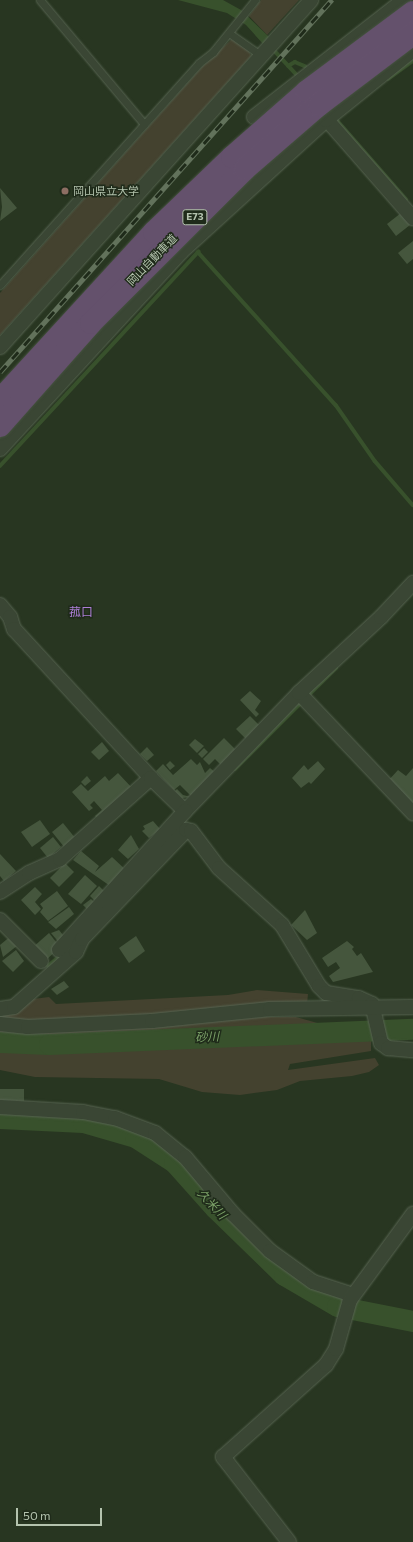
<!DOCTYPE html>
<html>
<head>
<meta charset="utf-8">
<style>
	body { margin:0 }
	#map { position:relative; width:413px; height:1542px; overflow:hidden; background:#283621; font-family:Commissioner,"Noto Sans JP",sans-serif }
	div>[style] { position:absolute }
	[style*='--x'] { left:calc(var(--x)*1px); top:calc(var(--y)*1px); width:calc(var(--w)*1px); rotate:calc(var(--a)*1deg) }
	.green>* { inset:0; background:#44422f }
	.water>* { inset:0; background:#38512c }
	.stream>* { height:3.5px; margin:-1.75px; padding:0 1.75px; transform-origin:1.75px; border-radius:1.75px; background:#38512c }
	.river>* { height:21px; margin:-10.5px; padding:0 10.5px; transform-origin:10.5px; border-radius:10.5px; background:#38512c }
	.building>* { inset:0; background:#45563d }
	.roads { filter:drop-shadow(0 0 1px #576451) drop-shadow(0 0 1px #576451) }
	.lane>* { height:7px; margin:-3.5px; padding:0 3.5px; transform-origin:3.5px; border-radius:3.5px; background:#3a4634 }
	.street>* { height:14px; margin:-7px; padding:0 7px; transform-origin:7px; border-radius:7px; background:#3a4634 }
	.rail>* { height:4.5px; margin-top:-2.25px; transform-origin:0; background:repeating-linear-gradient(90deg,#1f2b1a 0 9px,#62725b 0 18px); box-sizing:border-box; border-block:1px solid #62725b }
	.bridges { filter:drop-shadow(0 0 1px #44513e) drop-shadow(0 0 1px #44513e) }
	.highway-bridge>* { height:22px; margin:-11px; padding:0 11px; transform-origin:11px; border-radius:11px; background:#64516c }
	.dots>* { width:11px; height:11px; translate:-50% -50%; box-sizing:border-box; border:2px solid #1f2b1a; border-radius:50% }
	span { translate:-50% -50%; white-space:nowrap; text-align:center; line-height:1.15; -webkit-text-stroke:3px #1f2b1a; paint-order:stroke }
	.shield-label span { padding:1px 3px; background:#1f2b1a; border:1px solid; border-radius:3px; -webkit-text-stroke-width:0 }
	.shield-label { font-size:10px; color:#b4c3ae; font-weight:700 }
	.poi-label { font-size:11px; color:#b4c3ae }
	.left { translate:0 -50%; text-align:left }
	.street-label { font-size:11px; color:#b4c3ae }
	.neighbourhood-label { font-size:12px; color:#ad7fd7 }
	.water-label { font-size:12px; color:#7ba168; font-style:italic }
	.scale { position:absolute; left:16px; top:1508px; width:86px; height:18px; box-sizing:border-box; border:2px solid #b4c3ae; border-top:0; padding-left:5px; font-size:12px; line-height:14px; white-space:nowrap; color:#b4c3ae; -webkit-text-stroke:3px #1f2b1a; paint-order:stroke }
</style>
</head>
<body>
<div id="map">
	<div class="green">
		<i style="clip-path:polygon(261px 0,299px 0,267px 35px,249px 16px)"></i>
		<i style="clip-path:polygon(232px 39px,249px 51px,251px 56px,0 335px,0 293px,202px 67px)"></i>
		<i style="clip-path:polygon(257px 990px,308px 994px,307px 1004px,151px 1017px,0 1021px,0 1013px,33px 999px,49px 997px,56px 1004px,228px 995px)"></i>
		<i style="clip-path:polygon(265px 1017px,296px 1017px,371px 1038px,371px 1051px,290px 1064px,288px 1070px,375px 1058px,379px 1065px,369px 1072px,352px 1076px,300px 1081px,277px 1090px,240px 1095px,202px 1092px,159px 1079px,35px 1077px,0 1070px,0 1030px,155px 1025px)"></i>
	</div>
	<div class="water">
		<i style="clip-path:polygon(178px 0,223px 0,241px 10px,270px 38px,264px 45px,246px 25px,227px 13px)"></i>
	</div>
	<div class="stream">
		<i style="--x:272;--y:48;--w:40;--a:47"></i>
		<i style="--x:288;--y:66;--w:8;--a:-30"></i>
		<i style="--x:295;--y:62;--w:11;--a:22"></i>
		<i style="--x:388;--y:79;--w:31;--a:-36"></i>
		<i style="--x:335;--y:118;--w:108;--a:48.8"></i>
		<i style="--x:0;--y:466;--w:292;--a:-47.2"></i>
		<i style="--x:198;--y:252;--w:206;--a:48"></i>
		<i style="--x:336;--y:405;--w:68;--a:55.1"></i>
		<i style="--x:375;--y:461;--w:58;--a:49.2"></i>
		<i style="--x:307;--y:697;--w:41;--a:-45"></i>
		<i style="--x:235;--y:769;--w:95;--a:-45"></i>
		<i style="--x:48;--y:966;--w:17;--a:-40"></i>
	</div>
	<div class="river">
		<i style="--x:0;--y:1042;--w:49;--a:2.3"></i>
		<i style="--x:49;--y:1044;--w:364;--a:-2.4"></i>
		<i style="--x:0;--y:1118;--w:83;--a:2.8"></i>
		<i style="--x:83;--y:1122;--w:54;--a:16.1"></i>
		<i style="--x:135;--y:1137;--w:46;--a:32.7"></i>
		<i style="--x:174;--y:1162;--w:62;--a:48.3"></i>
		<i style="--x:215;--y:1208;--w:96;--a:44.2"></i>
		<i style="--x:284;--y:1275;--w:61;--a:30.3"></i>
		<i style="--x:337;--y:1306;--w:77;--a:11.2"></i>
	</div>
	<div class="building">
		<i style="clip-path:polygon(0 188px,17px 208px,0 221px,2px 207px)"></i>
		<i style="clip-path:polygon(401px 213px,410px 225px,396px 236px,387px 224px)"></i>
		<i style="clip-path:polygon(413px 241px,413px 259px,407px 264px,398px 253px)"></i>
		<i style="clip-path:polygon(250px 691px,261px 701px,255px 710px,259px 714px,256px 717px,240px 700px)"></i>
		<i style="clip-path:polygon(250px 716px,260px 726px,246px 739px,236px 729px)"></i>
		<i style="clip-path:polygon(224px 738px,236px 750px,221px 765px,215px 759px,209px 765px,203px 759px)"></i>
		<i style="clip-path:polygon(195px 739px,204px 746px,197px 753px,189px 745px)"></i>
		<i style="clip-path:polygon(102px 742px,109px 751px,99px 760px,91px 752px)"></i>
		<i style="clip-path:polygon(147px 747px,154px 755px,147px 761px,140px 754px)"></i>
		<i style="clip-path:polygon(204px 748px,208px 752px,202px 758px,198px 754px)"></i>
		<i style="clip-path:polygon(191px 759px,197px 765px,200px 762px,205px 773px,210px 768px,216px 773px,192px 797px,180px 785px,174px 790px,156px 771px,163px 764px,173px 775px)"></i>
		<i style="clip-path:polygon(170px 761px,175px 766px,170px 770px,166px 765px)"></i>
		<i style="clip-path:polygon(318px 761px,325px 769px,311px 784px,309px 782px,301px 788px,292px 778px,304px 765px,308px 770px)"></i>
		<i style="clip-path:polygon(413px 768px,413px 806px,387px 782px,398px 770px,406px 776px)"></i>
		<i style="clip-path:polygon(118px 773px,134px 790px,99px 821px,95px 816px,102px 810px,94px 801px,90px 805px,93px 808px,89px 811px,72px 792px,81px 784px,88px 791px,105px 776px,109px 781px)"></i>
		<i style="clip-path:polygon(87px 776px,91px 781px,85px 786px,81px 782px)"></i>
		<i style="clip-path:polygon(177px 789px,183px 795px,191px 797px,182px 798px,175px 791px)"></i>
		<i style="clip-path:polygon(40px 820px,50px 834px,32px 847px,21px 832px)"></i>
		<i style="clip-path:polygon(153px 821px,160px 829px,149px 838px,142px 831px,145px 829px,143px 826px)"></i>
		<i style="clip-path:polygon(63px 823px,76px 839px,65px 848px,52px 832px)"></i>
		<i style="clip-path:polygon(131px 835px,139px 849px,128px 859px,118px 850px)"></i>
		<i style="clip-path:polygon(53px 837px,61px 847px,48px 858px,40px 848px)"></i>
		<i style="clip-path:polygon(81px 851px,99px 866px,95px 872px,112px 857px,128px 872px,113px 888px,73px 860px)"></i>
		<i style="clip-path:polygon(0 854px,16px 871px,4px 881px,0 876px)"></i>
		<i style="clip-path:polygon(65px 863px,74px 872px,59px 887px,50px 878px)"></i>
		<i style="clip-path:polygon(85px 875px,97px 886px,81px 904px,68px 894px)"></i>
		<i style="clip-path:polygon(99px 886px,106px 893px,97px 903px,90px 896px)"></i>
		<i style="clip-path:polygon(35px 887px,42px 894px,35px 902px,41px 909px,35px 915px,21px 900px)"></i>
		<i style="clip-path:polygon(57px 891px,68px 906px,48px 921px,40px 912px,43px 908px,40px 904px)"></i>
		<i style="clip-path:polygon(91px 899px,96px 904px,88px 910px,83px 905px)"></i>
		<i style="clip-path:polygon(69px 907px,74px 914px,56px 929px,48px 922px)"></i>
		<i style="clip-path:polygon(305px 910px,317px 933px,307px 940px,291px 925px)"></i>
		<i style="clip-path:polygon(59px 930px,67px 940px,61px 945px,51px 933px)"></i>
		<i style="clip-path:polygon(49px 933px,60px 947px,44px 962px,32px 948px)"></i>
		<i style="clip-path:polygon(12px 935px,18px 945px,3px 957px,0 945px)"></i>
		<i style="clip-path:polygon(136px 936px,145px 951px,129px 963px,119px 948px)"></i>
		<i style="clip-path:polygon(347px 941px,354px 947px,352px 949px,357px 956px,361px 953px,373px 972px,333px 982px,329px 976px,340px 968px,336px 962px,328px 967px,322px 958px)"></i>
		<i style="clip-path:polygon(16px 950px,24px 961px,13px 972px,2px 961px)"></i>
		<i style="clip-path:polygon(64px 981px,69px 987px,57px 995px,51px 989px)"></i>
		<i style="clip-path:polygon(0 1089px,24px 1089px,24px 1101px,0 1100px)"></i>
	</div>
	<div class="roads">
		<div class="lane">
			<i style="--x:40;--y:0;--w:162;--a:50"></i>
			<i style="--x:229;--y:33;--w:38;--a:35"></i>
			<i style="--x:0;--y:285;--w:298;--a:-48.1"></i>
			<i style="--x:199;--y:63;--w:18;--a:-38"></i>
			<i style="--x:213;--y:52;--w:67;--a:-51.1"></i>
		</div>
		<div class="street">
			<i style="--x:321;--y:113;--w:140;--a:48.8"></i>
			<i style="--x:254;--y:117;--w:190;--a:-38"></i>
			<i style="--x:0;--y:347;--w:466;--a:-48.1"></i>
			<i style="--x:0;--y:449;--w:268;--a:-47.4"></i>
			<i style="--x:181;--y:252;--w:196;--a:-42.3"></i>
			<i style="--x:326;--y:120;--w:112;--a:-38.8"></i>
			<i style="--x:0;--y:605;--w:16;--a:50"></i>
			<i style="--x:10;--y:617;--w:13;--a:72"></i>
			<i style="--x:14;--y:629;--w:202;--a:47.4"></i>
			<i style="--x:299;--y:693;--w:166;--a:46.5"></i>
			<i style="--x:0;--y:892;--w:35;--a:-33"></i>
			<i style="--x:29;--y:873;--w:34;--a:-24"></i>
			<i style="--x:60;--y:859;--w:122;--a:-41.7"></i>
			<i style="--x:151;--y:778;--w:47;--a:44.1"></i>
			<i style="--x:185;--y:811;--w:164;--a:-46"></i>
			<i style="--x:299;--y:693;--w:112;--a:-42.8"></i>
			<i style="--x:381;--y:617;--w:47;--a:-46.7"></i>
			<i style="--x:0;--y:920;--w:58;--a:45"></i>
			<i style="--x:59;--y:950;--w:188;--a:-47.8"></i>
			<i style="--x:0;--y:1009;--w:14;--a:-8"></i>
			<i style="--x:14;--y:1007;--w:83;--a:-41.6"></i>
			<i style="--x:76;--y:952;--w:14;--a:-65"></i>
			<i style="--x:82;--y:939;--w:151;--a:-46.3"></i>
			<i style="--x:186;--y:830;--w:5;--a:11"></i>
			<i style="--x:191;--y:831;--w:46;--a:52.9"></i>
			<i style="--x:219;--y:868;--w:85;--a:42.1"></i>
			<i style="--x:282;--y:925;--w:71;--a:58.8"></i>
			<i style="--x:319;--y:986;--w:10;--a:45"></i>
			<i style="--x:326;--y:993;--w:33;--a:9"></i>
			<i style="--x:359;--y:998;--w:14;--a:25"></i>
			<i style="--x:372;--y:1004;--w:40;--a:77"></i>
			<i style="--x:381;--y:1043;--w:9;--a:36"></i>
			<i style="--x:388;--y:1048;--w:25;--a:5"></i>
			<i style="--x:0;--y:1024;--w:28;--a:6"></i>
			<i style="--x:28;--y:1027;--w:124;--a:-2.8"></i>
			<i style="--x:152;--y:1021;--w:119;--a:-5.8"></i>
			<i style="--x:270;--y:1009;--w:143;--a:-0.8"></i>
			<i style="--x:0;--y:1107;--w:83;--a:3.4"></i>
			<i style="--x:83;--y:1112;--w:33;--a:11"></i>
			<i style="--x:115;--y:1118;--w:43;--a:20.6"></i>
			<i style="--x:155;--y:1133;--w:38;--a:39"></i>
			<i style="--x:185;--y:1157;--w:75;--a:49.9"></i>
			<i style="--x:233;--y:1214;--w:52;--a:45"></i>
			<i style="--x:270;--y:1251;--w:53;--a:35.8"></i>
			<i style="--x:313;--y:1282;--w:42;--a:18"></i>
			<i style="--x:289;--y:1542;--w:108;--a:-127.8"></i>
			<i style="--x:223;--y:1457;--w:138;--a:-41.8"></i>
			<i style="--x:326;--y:1365;--w:19;--a:-58"></i>
			<i style="--x:336;--y:1349;--w:51;--a:-74.1"></i>
			<i style="--x:350;--y:1300;--w:107;--a:-53.8"></i>
		</div>
	</div>
	<div class="rail">
		<i style="--x:0;--y:372;--w:499;--a:-48.3"></i>
	</div>
	<div class="bridges">
		<div class="highway-bridge">
			<i style="--x:0;--y:400;--w:228;--a:-47.5"></i>
			<i style="--x:154;--y:232;--w:108;--a:-43.9"></i>
			<i style="--x:232;--y:157;--w:100;--a:-41.3"></i>
			<i style="--x:307;--y:91;--w:132;--a:-36.7"></i>
			<i style="--x:0;--y:426;--w:137;--a:-48.5"></i>
			<i style="--x:91;--y:323;--w:218;--a:-45"></i>
			<i style="--x:245;--y:169;--w:98;--a:-40.9"></i>
			<i style="--x:319;--y:105;--w:118;--a:-37.1"></i>
		</div>
	</div>
	<div class="dots">
		<i style="left:65px;top:191px;background:#8d6e63"></i>
	</div>
	<div class="shield-label">
		<span style="left:195px;top:217px">E73</span>
	</div>
	<div class="poi-label">
		<span class="left" style="left:73px;top:191px">岡山県立大学</span>
	</div>
	<div class="street-label">
		<span style="left:152px;top:260px;rotate:-46deg">岡山自動車道</span>
	</div>
	<div class="neighbourhood-label">
		<span style="left:81px;top:612px">菰口</span>
	</div>
	<div class="water-label">
		<span style="left:207px;top:1037px;rotate:-2deg">砂川</span>
		<span style="left:212px;top:1204px;rotate:47deg">久米川</span>
	</div>
	<div class="scale">50 m</div>
</div>
</body>
</html>
